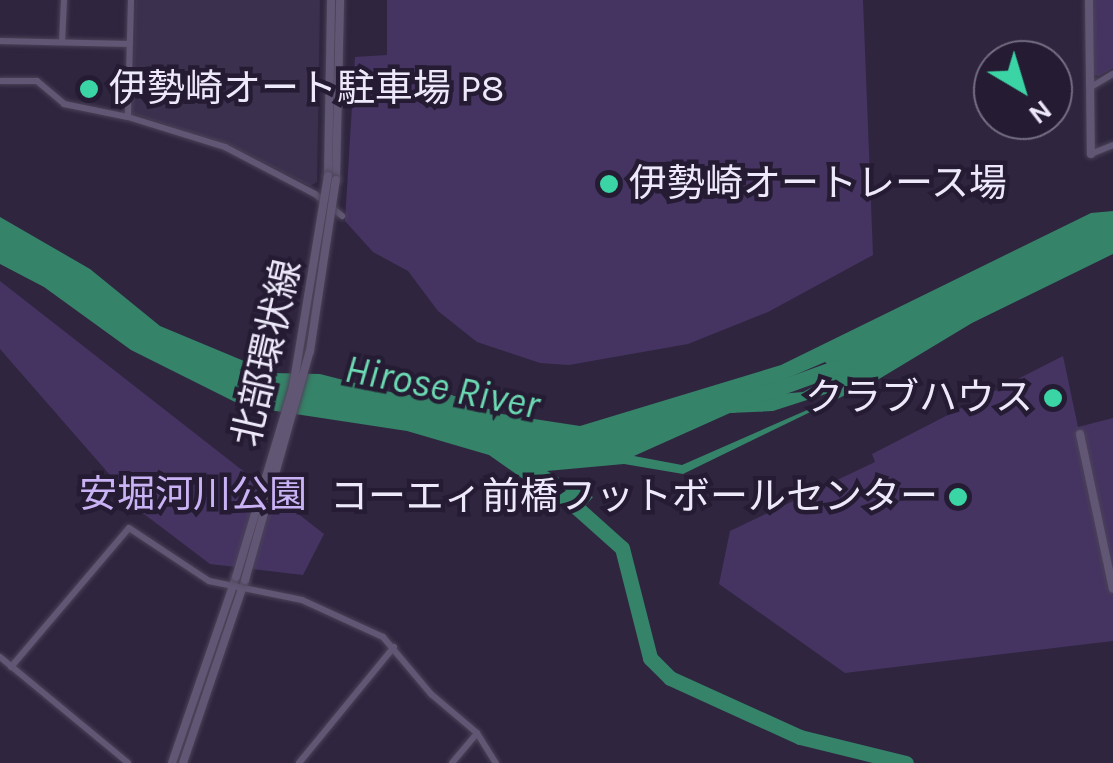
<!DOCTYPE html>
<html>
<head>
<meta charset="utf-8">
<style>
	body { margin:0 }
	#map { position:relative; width:1113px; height:763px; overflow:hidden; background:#2f253f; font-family:Karla,"Noto Sans JP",sans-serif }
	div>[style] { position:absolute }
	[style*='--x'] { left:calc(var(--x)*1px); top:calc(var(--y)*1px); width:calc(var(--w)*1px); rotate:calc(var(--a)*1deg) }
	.built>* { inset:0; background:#3b304e }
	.green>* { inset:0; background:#453461 }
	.water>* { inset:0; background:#358368 }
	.river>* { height:15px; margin:-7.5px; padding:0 7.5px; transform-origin:7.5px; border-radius:7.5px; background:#358368 }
	.roads { filter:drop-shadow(0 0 2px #4b4358) drop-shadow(0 0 2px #4b4358) }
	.minor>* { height:6px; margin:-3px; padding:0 3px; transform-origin:3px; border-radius:3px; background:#615774 }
	.tertiary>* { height:8px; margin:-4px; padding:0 4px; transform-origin:4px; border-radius:4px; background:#615774 }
	.bridges { filter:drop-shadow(0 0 2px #4b4358) drop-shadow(0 0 2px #4b4358) }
	.tertiary-bridge>* { height:8px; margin:-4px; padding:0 4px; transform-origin:4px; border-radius:4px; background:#615774 }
	.dots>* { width:28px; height:28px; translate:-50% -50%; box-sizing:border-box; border:5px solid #251c34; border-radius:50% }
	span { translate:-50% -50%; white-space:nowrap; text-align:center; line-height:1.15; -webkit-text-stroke:9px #251c34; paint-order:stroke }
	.poi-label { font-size:38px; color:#eee9fa }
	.left { translate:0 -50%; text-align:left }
	.right { translate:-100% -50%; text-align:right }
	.street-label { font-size:38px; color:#eee9fa }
	.park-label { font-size:38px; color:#cab3f5 }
	.water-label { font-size:40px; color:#6bdab2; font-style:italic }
	.north { position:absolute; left:973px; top:40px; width:100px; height:100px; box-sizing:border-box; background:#251c34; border:2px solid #756e83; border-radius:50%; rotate:142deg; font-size:28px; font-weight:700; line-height:40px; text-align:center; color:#eee9fa }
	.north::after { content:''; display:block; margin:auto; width:35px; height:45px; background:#3bd4a4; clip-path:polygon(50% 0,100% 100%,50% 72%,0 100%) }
</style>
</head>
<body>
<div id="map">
	<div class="built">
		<i style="clip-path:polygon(136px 0,320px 0,317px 182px,310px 186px,229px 145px,132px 114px)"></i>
	</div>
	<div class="green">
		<i style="clip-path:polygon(387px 0,863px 0,873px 255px,768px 312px,688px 344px,569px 365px,540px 363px,477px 342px,438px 311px,408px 271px,373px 252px,345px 221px,355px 57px,387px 55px)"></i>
		<i style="clip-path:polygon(1093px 0,1113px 0,1113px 68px,1099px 76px,1094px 75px)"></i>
		<i style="clip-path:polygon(0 281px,324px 534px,303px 575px,210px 564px,144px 514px,0 349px)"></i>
		<i style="clip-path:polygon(1063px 356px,1078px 427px,1113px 418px,1113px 641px,845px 673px,719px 584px,730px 531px,875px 462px,872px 454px)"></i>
	</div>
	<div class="water">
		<i style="clip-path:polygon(evenodd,1113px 211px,1113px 254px,972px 323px,874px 382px,876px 388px,864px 386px,683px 474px,624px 464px,547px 471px,593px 497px,576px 516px,489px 455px,407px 431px,243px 406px,131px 350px,44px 287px,0 264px,0 217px,90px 269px,160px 326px,273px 373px,320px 374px,402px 395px,449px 394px,502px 414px,580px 426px,781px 365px,1091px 213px,1113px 211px,825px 362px,838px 373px,803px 392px,744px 397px,825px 362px,1113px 211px,838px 390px,830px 400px,682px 465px,634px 456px,730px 413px,773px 411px,838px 390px)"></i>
	</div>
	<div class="river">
		<i style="--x:732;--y:405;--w:127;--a:-19.9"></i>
		<i style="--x:566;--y:498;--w:75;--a:41.8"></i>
		<i style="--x:622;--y:548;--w:114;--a:75.7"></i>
		<i style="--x:650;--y:658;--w:28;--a:45"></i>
		<i style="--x:670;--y:678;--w:143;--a:24.4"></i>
		<i style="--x:800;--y:737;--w:109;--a:13.8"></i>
	</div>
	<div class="roads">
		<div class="minor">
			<i style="--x:131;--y:0;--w:117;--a:91.5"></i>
			<i style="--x:128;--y:117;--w:102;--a:17.2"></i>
			<i style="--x:225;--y:147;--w:102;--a:27.6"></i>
			<i style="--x:315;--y:194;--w:35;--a:39"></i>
			<i style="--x:0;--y:41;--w:130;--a:1.3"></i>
			<i style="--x:62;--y:42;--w:42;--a:-87.3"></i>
			<i style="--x:0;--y:81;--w:37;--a:0"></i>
			<i style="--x:37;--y:81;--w:35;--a:40"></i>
			<i style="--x:64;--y:104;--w:65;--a:11.5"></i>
			<i style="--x:1091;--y:87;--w:26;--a:-31"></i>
			<i style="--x:1091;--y:154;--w:24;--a:-22"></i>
			<i style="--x:0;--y:657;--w:166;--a:39.6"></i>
			<i style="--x:11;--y:667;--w:182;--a:-49.7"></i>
			<i style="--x:129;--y:528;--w:96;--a:33.5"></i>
			<i style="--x:209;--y:581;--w:95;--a:11.5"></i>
			<i style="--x:302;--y:600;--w:89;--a:24.6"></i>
			<i style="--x:383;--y:637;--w:75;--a:49.9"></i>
			<i style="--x:431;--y:694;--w:60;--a:40.3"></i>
			<i style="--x:477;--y:733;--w:36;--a:58"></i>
			<i style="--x:299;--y:763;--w:150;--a:-50.7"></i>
			<i style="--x:452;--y:763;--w:39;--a:-50"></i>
		</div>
		<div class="tertiary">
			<i style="--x:1089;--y:0;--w:154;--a:89.3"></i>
			<i style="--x:328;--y:176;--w:176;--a:-89"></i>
			<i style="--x:336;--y:180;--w:180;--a:-88.7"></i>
			<i style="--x:1080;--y:434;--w:158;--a:78"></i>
			<i style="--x:172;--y:763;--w:197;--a:-71"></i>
			<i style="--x:183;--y:763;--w:193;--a:-71.3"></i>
		</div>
	</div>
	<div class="bridges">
		<div class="tertiary-bridge">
			<i style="--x:236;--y:577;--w:198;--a:-73.3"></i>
			<i style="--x:293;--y:387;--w:214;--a:-80.6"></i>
			<i style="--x:245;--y:580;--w:238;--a:-74.2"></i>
			<i style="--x:310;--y:351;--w:173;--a:-81.4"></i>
		</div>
	</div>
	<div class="dots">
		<i style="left:89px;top:89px;background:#3bd4a4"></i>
		<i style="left:609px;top:184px;background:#3bd4a4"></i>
		<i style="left:1053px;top:398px;background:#3bd4a4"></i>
		<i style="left:958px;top:497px;background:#3bd4a4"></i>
	</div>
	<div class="poi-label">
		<span class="left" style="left:109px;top:89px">伊勢崎オート駐車場 P8</span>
		<span class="left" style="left:629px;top:184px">伊勢崎オートレース場</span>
		<span class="right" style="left:1033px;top:398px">クラブハウス</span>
		<span class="right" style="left:938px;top:497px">コーエィ前橋フットボールセンター</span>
	</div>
	<div class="street-label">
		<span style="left:267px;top:353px;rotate:-77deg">北部環状線</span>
	</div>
	<div class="park-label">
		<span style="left:193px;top:495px">安堀河川公園</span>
	</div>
	<div class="water-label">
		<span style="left:442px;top:387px;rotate:11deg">Hirose River</span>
	</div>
	<div class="north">N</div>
</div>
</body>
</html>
